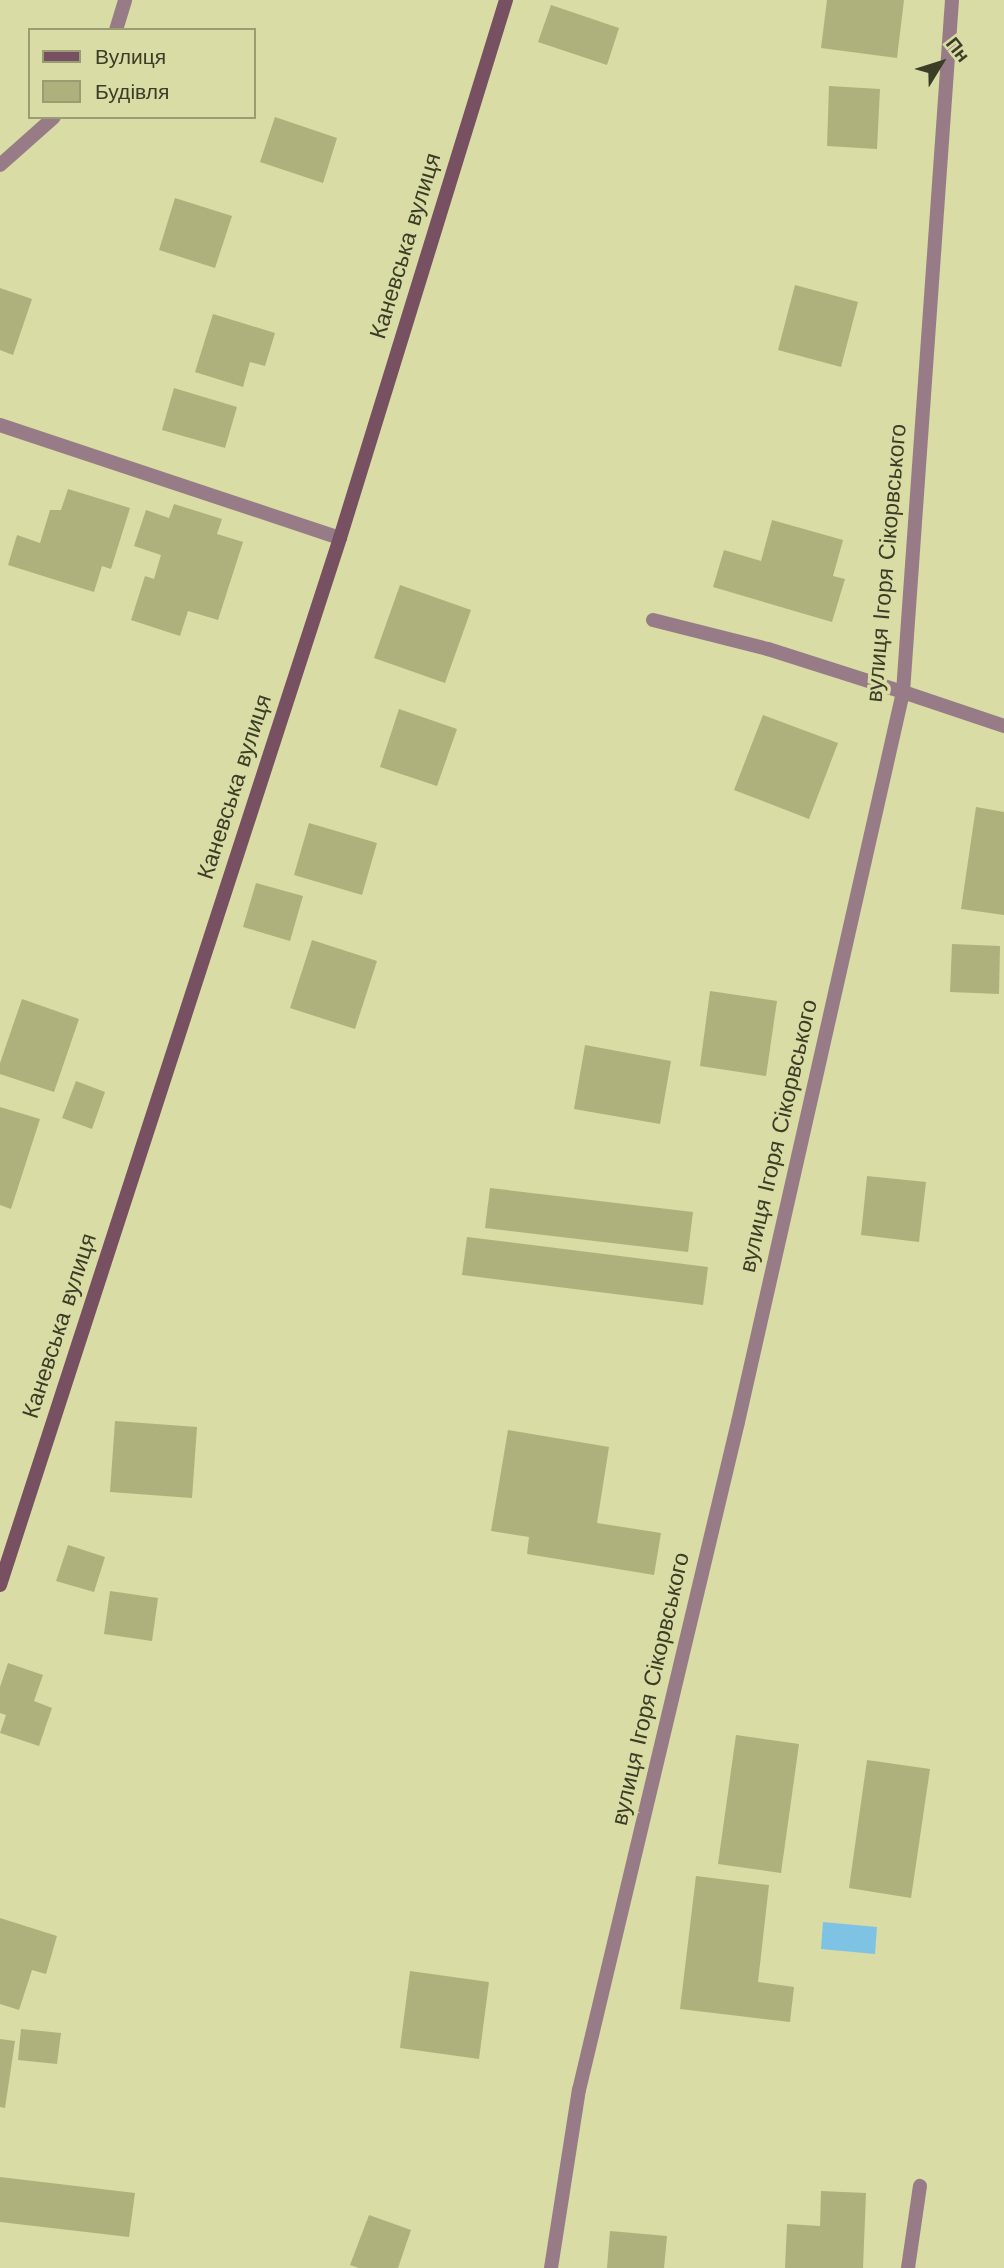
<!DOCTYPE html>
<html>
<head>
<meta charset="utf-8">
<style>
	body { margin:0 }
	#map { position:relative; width:1004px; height:2268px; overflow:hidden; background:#d9dca4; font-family:"Work Sans",sans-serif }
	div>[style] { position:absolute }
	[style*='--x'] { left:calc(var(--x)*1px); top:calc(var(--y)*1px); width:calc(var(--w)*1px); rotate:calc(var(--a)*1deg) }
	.water>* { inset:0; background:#7fc3e4 }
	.building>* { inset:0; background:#aeb17b }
	.lane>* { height:14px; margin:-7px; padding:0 7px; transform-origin:7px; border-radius:7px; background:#977c88 }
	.street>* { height:14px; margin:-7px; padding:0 7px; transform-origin:7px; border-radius:7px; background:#977c88 }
	.secondary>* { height:14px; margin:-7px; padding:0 7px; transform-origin:7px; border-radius:7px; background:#775162 }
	span { translate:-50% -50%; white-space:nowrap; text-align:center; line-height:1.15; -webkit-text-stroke:7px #d9dca4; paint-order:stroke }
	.street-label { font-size:23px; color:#3c3d27 }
	.legend { position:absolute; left:28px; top:28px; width:228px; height:91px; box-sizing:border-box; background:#d9dca4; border:2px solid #9a9c72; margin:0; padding:9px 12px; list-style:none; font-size:21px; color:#3c3d27 }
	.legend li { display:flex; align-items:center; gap:14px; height:35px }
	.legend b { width:35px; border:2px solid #9a9c72 }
	.north { position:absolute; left:906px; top:28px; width:70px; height:70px; -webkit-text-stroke:5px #d9dca4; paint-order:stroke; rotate:52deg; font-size:19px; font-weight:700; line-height:28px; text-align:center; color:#3c3d27 }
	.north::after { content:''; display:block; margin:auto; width:24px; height:32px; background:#3c3d27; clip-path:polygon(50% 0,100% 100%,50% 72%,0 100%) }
</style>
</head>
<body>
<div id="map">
	<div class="water">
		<i style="clip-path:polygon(823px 1922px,877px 1927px,875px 1954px,821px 1949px)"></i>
	</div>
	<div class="building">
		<i style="clip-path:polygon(827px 0,904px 0,897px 58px,821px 48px)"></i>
		<i style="clip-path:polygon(551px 5px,619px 28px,607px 65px,538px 42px)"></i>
		<i style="clip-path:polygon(829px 86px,880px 89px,877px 149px,827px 146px)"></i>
		<i style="clip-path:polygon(275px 117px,337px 138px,323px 183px,260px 162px)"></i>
		<i style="clip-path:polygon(175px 198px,232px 216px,215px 268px,159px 250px)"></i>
		<i style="clip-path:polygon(795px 285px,858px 302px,841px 367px,778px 350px)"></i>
		<i style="clip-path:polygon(0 288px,32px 299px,13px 355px,0 350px)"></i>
		<i style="clip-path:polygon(213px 314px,275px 333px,265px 366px,250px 362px,243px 387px,195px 372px)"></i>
		<i style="clip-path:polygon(174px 388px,237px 407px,225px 448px,162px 430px)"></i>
		<i style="clip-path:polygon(68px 489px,130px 508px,111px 569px,102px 566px,94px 592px,8px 565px,17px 535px,40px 543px,50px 510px,61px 510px)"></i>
		<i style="clip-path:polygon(174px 504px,222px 519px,217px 534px,243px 542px,218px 620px,188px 611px,180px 636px,131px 620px,145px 576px,154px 579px,161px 555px,134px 546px,146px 510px,169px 518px)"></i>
		<i style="clip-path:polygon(772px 520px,843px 540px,833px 576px,845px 579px,832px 622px,713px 587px,724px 550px,761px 561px)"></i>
		<i style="clip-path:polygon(400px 585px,471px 610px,445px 683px,374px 658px)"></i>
		<i style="clip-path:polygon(399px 709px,457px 729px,437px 786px,380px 767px)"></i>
		<i style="clip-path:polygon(763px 715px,838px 743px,809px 819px,734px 790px)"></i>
		<i style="clip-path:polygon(976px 807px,1004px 812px,1004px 915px,961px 909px)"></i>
		<i style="clip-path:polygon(309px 823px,377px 843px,362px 895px,294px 875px)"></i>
		<i style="clip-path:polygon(256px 883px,303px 896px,290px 941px,243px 927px)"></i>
		<i style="clip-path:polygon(312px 940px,377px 961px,355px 1029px,290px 1008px)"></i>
		<i style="clip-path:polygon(952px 944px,1000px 946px,999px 994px,950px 992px)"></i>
		<i style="clip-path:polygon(710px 991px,777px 1001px,766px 1076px,700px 1066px)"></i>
		<i style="clip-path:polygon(22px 999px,79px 1019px,54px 1092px,0 1074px,0 1063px)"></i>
		<i style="clip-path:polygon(585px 1045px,671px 1061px,660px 1124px,574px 1109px)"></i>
		<i style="clip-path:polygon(76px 1081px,105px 1092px,92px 1129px,62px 1118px)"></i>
		<i style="clip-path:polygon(0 1107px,40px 1119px,11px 1209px,0 1205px)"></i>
		<i style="clip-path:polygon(867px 1176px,926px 1182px,919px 1242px,861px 1235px)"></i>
		<i style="clip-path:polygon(490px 1188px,693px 1212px,688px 1252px,485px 1228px)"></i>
		<i style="clip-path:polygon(467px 1237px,708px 1267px,703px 1305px,462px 1275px)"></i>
		<i style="clip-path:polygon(115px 1421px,197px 1427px,192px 1498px,110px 1492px)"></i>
		<i style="clip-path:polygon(508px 1430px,609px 1447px,597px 1523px,661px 1533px,654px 1575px,527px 1554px,529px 1537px,491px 1531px)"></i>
		<i style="clip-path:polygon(68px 1545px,105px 1557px,94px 1592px,56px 1581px)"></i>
		<i style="clip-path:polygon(110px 1591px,158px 1598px,152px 1641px,104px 1634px)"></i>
		<i style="clip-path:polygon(8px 1663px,43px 1675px,34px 1701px,52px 1708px,39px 1746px,0 1733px,6px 1715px,0 1713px,0 1687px)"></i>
		<i style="clip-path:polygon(736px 1735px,799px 1744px,781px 1873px,718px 1864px)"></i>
		<i style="clip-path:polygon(867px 1760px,930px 1769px,911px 1898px,849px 1888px)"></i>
		<i style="clip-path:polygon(696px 1876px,769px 1885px,758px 1982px,794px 1987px,790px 2022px,680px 2009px)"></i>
		<i style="clip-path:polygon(0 1918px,57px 1936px,46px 1974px,32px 1970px,19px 2010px,0 2004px)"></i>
		<i style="clip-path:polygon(410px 1971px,489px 1982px,479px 2059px,400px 2048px)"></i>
		<i style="clip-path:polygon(21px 2029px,61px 2033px,57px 2064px,18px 2060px)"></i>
		<i style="clip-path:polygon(0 2039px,15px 2041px,5px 2108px,0 2107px)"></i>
		<i style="clip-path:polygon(0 2177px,135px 2193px,129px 2237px,0 2222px)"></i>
		<i style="clip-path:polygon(821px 2191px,866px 2193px,863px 2268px,785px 2268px,787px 2224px,820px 2226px)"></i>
		<i style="clip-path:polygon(369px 2215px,411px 2230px,398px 2268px,359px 2268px,350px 2265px)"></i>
		<i style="clip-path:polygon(610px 2231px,667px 2236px,664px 2268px,607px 2268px)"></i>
	</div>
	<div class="lane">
		<i style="--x:653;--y:620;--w:119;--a:14.2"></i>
		<i style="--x:768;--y:649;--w:142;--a:17.7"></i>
		<i style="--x:908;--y:2268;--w:83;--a:-81.7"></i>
	</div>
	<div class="street">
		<i style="--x:116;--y:30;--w:31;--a:-73"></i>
		<i style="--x:0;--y:165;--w:72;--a:-41.6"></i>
		<i style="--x:0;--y:425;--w:358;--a:18.4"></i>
		<i style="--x:903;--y:692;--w:107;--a:18.6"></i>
		<i style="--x:551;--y:2268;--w:180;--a:-81.1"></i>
		<i style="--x:579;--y:2090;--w:687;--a:-76.61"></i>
		<i style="--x:738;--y:1422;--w:748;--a:-77.26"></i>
		<i style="--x:903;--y:692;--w:694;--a:-85.95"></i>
	</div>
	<div class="secondary">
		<i style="--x:0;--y:1585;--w:1101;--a:-72.01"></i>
		<i style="--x:340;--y:538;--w:563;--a:-72.85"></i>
	</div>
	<div class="street-label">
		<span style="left:406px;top:246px;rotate:-73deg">Каневська вулиця</span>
		<span style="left:887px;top:563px;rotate:-85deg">вулиця Ігоря Сікорвського</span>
		<span style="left:235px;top:787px;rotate:-72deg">Каневська вулиця</span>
		<span style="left:779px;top:1136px;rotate:-77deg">вулиця Ігоря Сікорвського</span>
		<span style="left:60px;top:1326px;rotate:-72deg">Каневська вулиця</span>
		<span style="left:651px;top:1689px;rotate:-77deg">вулиця Ігоря Сікорвського</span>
	</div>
	<ul class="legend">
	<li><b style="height:9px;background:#775162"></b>Вулиця</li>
	<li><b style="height:19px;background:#aeb17b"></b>Будівля</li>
	</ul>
	<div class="north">Пн</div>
</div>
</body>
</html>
